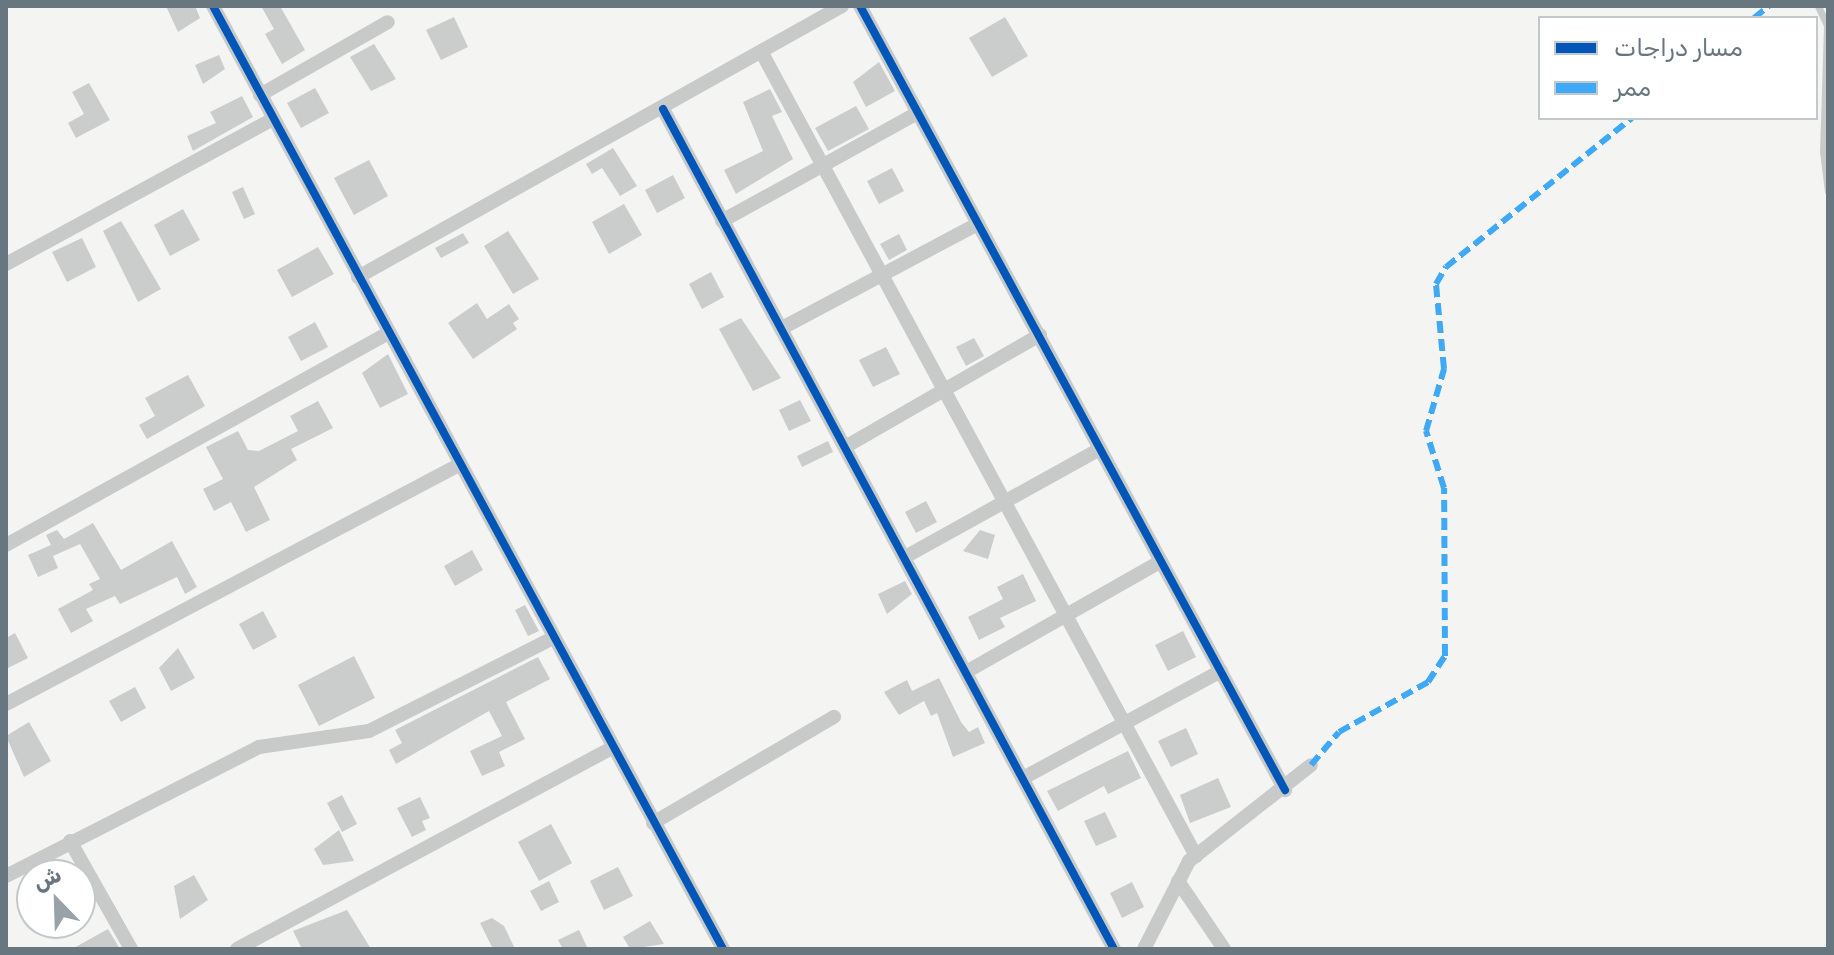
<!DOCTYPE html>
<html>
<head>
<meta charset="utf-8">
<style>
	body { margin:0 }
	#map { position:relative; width:1834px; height:955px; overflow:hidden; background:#f4f4f3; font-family:Rubik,"Noto Sans Arabic",sans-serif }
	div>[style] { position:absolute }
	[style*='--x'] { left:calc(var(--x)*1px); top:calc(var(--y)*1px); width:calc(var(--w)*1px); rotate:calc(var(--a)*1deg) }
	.building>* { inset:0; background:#cbcccc }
	.service>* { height:7px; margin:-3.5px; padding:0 3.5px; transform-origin:3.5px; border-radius:3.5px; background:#c8caca }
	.minor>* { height:14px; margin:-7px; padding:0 7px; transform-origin:7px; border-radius:7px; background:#c8caca }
	.quiet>* { height:6px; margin-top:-3px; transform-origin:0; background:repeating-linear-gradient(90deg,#3fa9f5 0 12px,transparent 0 18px) }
	.cycleway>* { height:8px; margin:-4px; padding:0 4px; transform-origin:4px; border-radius:4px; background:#0057b8 }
	span { translate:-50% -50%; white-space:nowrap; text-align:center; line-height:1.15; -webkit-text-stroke:8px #fff; paint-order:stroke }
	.frame { position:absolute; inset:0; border:8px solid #67767f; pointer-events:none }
	.legend { position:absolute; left:1538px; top:16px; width:280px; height:104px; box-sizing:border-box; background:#fff; border:2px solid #c2c8cc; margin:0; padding:10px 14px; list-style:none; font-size:24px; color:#67767f }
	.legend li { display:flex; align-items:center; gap:16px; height:40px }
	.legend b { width:40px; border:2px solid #c2c8cc }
	.north { position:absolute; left:16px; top:859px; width:80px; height:80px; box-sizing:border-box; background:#fff; border:2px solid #c2c8cc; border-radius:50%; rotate:337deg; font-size:22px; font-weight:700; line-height:32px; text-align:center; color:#67767f }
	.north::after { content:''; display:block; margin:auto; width:28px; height:36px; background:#98a2a8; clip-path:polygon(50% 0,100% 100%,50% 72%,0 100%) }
</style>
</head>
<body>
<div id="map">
	<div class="building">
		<i style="clip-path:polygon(166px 6px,195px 6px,200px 18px,178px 32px)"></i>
		<i style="clip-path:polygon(261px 6px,280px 6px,305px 50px,282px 64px,265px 34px,274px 29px)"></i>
		<i style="clip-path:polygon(454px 17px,468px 47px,441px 60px,426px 30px)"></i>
		<i style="clip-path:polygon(1005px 17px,1028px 56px,992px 77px,969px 38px)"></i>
		<i style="clip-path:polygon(374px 44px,396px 79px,371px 91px,350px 57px)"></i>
		<i style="clip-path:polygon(219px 55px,225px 69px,203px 84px,195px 65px)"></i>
		<i style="clip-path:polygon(879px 62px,895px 91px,866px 107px,853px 82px)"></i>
		<i style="clip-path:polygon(89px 83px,110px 120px,76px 138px,68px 123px,84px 114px,72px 92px)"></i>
		<i style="clip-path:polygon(315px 88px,329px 113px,301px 128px,287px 103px)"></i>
		<i style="clip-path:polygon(770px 89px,782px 112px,772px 116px,793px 159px,736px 194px,724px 170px,763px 151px,743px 102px)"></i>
		<i style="clip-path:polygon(242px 96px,253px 117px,193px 151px,187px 136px,216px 123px,210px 112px)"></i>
		<i style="clip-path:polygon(856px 106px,869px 129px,828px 151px,815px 128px)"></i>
		<i style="clip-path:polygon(613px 148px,637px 186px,620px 196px,602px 168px,592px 174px,586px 164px)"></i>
		<i style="clip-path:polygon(369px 160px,388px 196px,354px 215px,334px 178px)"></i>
		<i style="clip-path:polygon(892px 168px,904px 191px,879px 204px,867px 181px)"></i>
		<i style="clip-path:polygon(673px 175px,685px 198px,657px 213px,645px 190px)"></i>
		<i style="clip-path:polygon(243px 187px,255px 214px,244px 219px,232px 192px)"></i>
		<i style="clip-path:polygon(624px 204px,642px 235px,609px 254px,592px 222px)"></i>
		<i style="clip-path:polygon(183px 209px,200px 240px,170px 256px,154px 225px)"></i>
		<i style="clip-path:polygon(121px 221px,161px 289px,138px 302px,103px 231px)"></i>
		<i style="clip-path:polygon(508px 231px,539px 279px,513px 294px,484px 246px)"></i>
		<i style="clip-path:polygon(463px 233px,469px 243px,441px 258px,435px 248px)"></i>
		<i style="clip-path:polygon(899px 234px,907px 250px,889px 260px,880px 244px)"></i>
		<i style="clip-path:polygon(82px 238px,96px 267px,67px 282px,52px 252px)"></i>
		<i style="clip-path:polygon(318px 247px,334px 274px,292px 297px,277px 270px)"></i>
		<i style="clip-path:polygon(711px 272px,724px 297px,702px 309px,689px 284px)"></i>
		<i style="clip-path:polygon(477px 303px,487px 319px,509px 304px,519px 319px,513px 323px,517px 329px,473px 359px,448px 323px)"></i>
		<i style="clip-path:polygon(741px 318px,781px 378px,753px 391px,719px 329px)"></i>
		<i style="clip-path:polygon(315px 322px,328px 347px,301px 361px,288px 337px)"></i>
		<i style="clip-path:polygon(974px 338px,984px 356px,966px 366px,956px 347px)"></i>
		<i style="clip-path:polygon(886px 347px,900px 374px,873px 387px,859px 360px)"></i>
		<i style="clip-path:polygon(388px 354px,408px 394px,380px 408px,362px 373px)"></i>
		<i style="clip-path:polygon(188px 375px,205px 406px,147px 439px,139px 425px,155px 416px,145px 398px)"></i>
		<i style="clip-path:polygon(800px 400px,811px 421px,789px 431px,779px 410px)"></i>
		<i style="clip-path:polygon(318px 401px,333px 428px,291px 449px,297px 460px,254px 487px,270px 520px,246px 532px,231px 502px,214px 511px,203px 489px,223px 479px,206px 447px,238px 431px,248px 450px,259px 451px,298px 431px,290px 416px)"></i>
		<i style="clip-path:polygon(828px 441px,833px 452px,802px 467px,797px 456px)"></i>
		<i style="clip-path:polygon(926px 501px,937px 522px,916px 533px,905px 512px)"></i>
		<i style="clip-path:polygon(93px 523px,121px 570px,172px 541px,197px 587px,185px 594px,177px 577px,120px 604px,115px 596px,86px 609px,93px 621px,71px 633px,58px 609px,93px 590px,89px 584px,100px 579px,80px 544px,53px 556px,58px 568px,38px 577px,28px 555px,51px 545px,46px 535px,57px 530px,64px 539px)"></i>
		<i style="clip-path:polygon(980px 530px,995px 535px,988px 559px,963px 551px)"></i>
		<i style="clip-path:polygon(472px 550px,483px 570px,455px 586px,444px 566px)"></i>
		<i style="clip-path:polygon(1023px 574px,1036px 601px,1000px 618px,1005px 627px,979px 640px,968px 617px,1003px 599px,997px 587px)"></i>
		<i style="clip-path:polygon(905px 581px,912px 594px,887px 614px,878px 594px)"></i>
		<i style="clip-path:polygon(525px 605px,539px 631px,528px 636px,515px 610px)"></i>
		<i style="clip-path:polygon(263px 611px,277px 637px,253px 650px,239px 624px)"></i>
		<i style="clip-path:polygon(1183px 631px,1196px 657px,1168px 671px,1155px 645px)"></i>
		<i style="clip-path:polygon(15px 633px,28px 658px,6px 669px,6px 638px)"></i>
		<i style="clip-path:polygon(178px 648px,195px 678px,171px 691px,159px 668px)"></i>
		<i style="clip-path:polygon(354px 656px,375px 698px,319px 726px,298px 685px)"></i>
		<i style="clip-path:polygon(538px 657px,550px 679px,506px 702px,525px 739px,499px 752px,505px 766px,482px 776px,470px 751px,502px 736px,489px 711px,396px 764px,389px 750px,402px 743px,395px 730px)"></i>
		<i style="clip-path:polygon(939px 678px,961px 722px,969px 732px,978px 727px,985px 743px,953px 757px,937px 713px,931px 716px,924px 701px,899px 715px,884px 692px,907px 680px,912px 691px)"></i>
		<i style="clip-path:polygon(135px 687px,146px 708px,121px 722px,109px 701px)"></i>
		<i style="clip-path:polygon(29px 722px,51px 761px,24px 777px,6px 736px)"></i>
		<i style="clip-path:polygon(1186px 728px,1198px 754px,1171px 767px,1158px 741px)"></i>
		<i style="clip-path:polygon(1128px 751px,1141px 778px,1108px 794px,1104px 786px,1058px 811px,1047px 791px)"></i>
		<i style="clip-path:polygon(1218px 778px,1231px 807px,1190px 823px,1180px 795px)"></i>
		<i style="clip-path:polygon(342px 795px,357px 824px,342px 832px,327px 803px)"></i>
		<i style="clip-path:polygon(420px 797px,430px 818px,422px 821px,426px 830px,412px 837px,397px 808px)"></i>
		<i style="clip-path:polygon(1105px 812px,1117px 837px,1096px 846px,1084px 821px)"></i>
		<i style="clip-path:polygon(551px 824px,572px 863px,539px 881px,518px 842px)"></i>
		<i style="clip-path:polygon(339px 830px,354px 861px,323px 865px,314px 849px)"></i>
		<i style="clip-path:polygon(618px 867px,633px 896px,604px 910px,590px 881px)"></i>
		<i style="clip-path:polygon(194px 875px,208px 900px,180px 919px,174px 886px)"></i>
		<i style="clip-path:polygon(549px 881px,559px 902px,541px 911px,530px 891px)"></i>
		<i style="clip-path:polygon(1132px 882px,1144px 907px,1122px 918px,1110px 893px)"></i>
		<i style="clip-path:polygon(347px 910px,371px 949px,302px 949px,293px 931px)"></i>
		<i style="clip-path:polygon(492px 918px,504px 926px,515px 949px,493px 949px,480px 923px)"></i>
		<i style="clip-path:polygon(650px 921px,664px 944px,630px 949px,623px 937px)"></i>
		<i style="clip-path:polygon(108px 929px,120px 949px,72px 949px)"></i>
		<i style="clip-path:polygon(579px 930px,588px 949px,563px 949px,558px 940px)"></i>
	</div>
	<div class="service">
		<i style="--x:1818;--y:6;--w:21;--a:65"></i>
		<i style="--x:1827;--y:25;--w:126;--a:91.8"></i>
		<i style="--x:1823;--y:151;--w:41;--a:83"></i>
	</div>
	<div class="minor">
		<i style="--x:213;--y:6;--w:1072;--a:61.59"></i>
		<i style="--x:860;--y:6;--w:892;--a:61.54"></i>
		<i style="--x:762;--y:53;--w:913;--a:61.61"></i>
		<i style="--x:260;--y:95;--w:147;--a:-29.7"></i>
		<i style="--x:663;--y:109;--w:953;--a:61.77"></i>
		<i style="--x:722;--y:221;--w:224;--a:-28.9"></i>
		<i style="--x:6;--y:264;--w:304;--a:-28.5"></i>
		<i style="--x:358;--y:277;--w:555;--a:-29.25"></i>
		<i style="--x:782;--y:328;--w:222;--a:-28"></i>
		<i style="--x:845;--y:447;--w:225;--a:-29.9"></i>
		<i style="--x:6;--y:545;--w:438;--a:-29"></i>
		<i style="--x:905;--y:557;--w:223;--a:-29"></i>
		<i style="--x:966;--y:672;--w:224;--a:-29.6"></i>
		<i style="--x:6;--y:704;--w:512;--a:-27.82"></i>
		<i style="--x:1023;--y:778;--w:225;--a:-28.4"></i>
		<i style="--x:653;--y:823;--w:210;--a:-30.4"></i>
		<i style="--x:70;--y:841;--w:124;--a:60.5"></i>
		<i style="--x:6;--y:876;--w:284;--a:-27"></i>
		<i style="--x:259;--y:747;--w:111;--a:-8.3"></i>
		<i style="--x:369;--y:731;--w:206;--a:-26.8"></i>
		<i style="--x:1178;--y:881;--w:82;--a:55.9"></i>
		<i style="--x:237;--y:949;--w:425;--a:-28.2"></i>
		<i style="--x:1144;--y:949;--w:99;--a:-62.9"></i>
		<i style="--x:1189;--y:861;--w:155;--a:-38.2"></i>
	</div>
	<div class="quiet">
		<i style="--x:1754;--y:18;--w:19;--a:-39"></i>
		<i style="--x:1311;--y:765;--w:43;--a:-49.7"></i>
		<i style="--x:1339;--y:732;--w:102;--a:-29.3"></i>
		<i style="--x:1428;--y:682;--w:31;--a:-57"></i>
		<i style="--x:1445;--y:656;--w:168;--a:-90.3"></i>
		<i style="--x:1444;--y:488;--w:60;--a:-107.5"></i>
		<i style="--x:1426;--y:431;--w:65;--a:-73.8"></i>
		<i style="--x:1444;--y:369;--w:85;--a:-95.4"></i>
		<i style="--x:1436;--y:284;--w:20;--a:-60"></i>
		<i style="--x:1446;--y:267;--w:238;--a:-38.7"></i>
	</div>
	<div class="cycleway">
		<i style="--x:213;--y:6;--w:1072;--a:61.59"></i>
		<i style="--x:860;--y:6;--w:892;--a:61.54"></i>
		<i style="--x:663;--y:109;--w:953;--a:61.77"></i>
	</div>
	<div class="frame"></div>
	<ul class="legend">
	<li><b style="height:10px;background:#0057b8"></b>مسار دراجات</li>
	<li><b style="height:10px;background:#3fa9f5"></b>ممر</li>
	</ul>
	<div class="north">ش</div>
</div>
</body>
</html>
